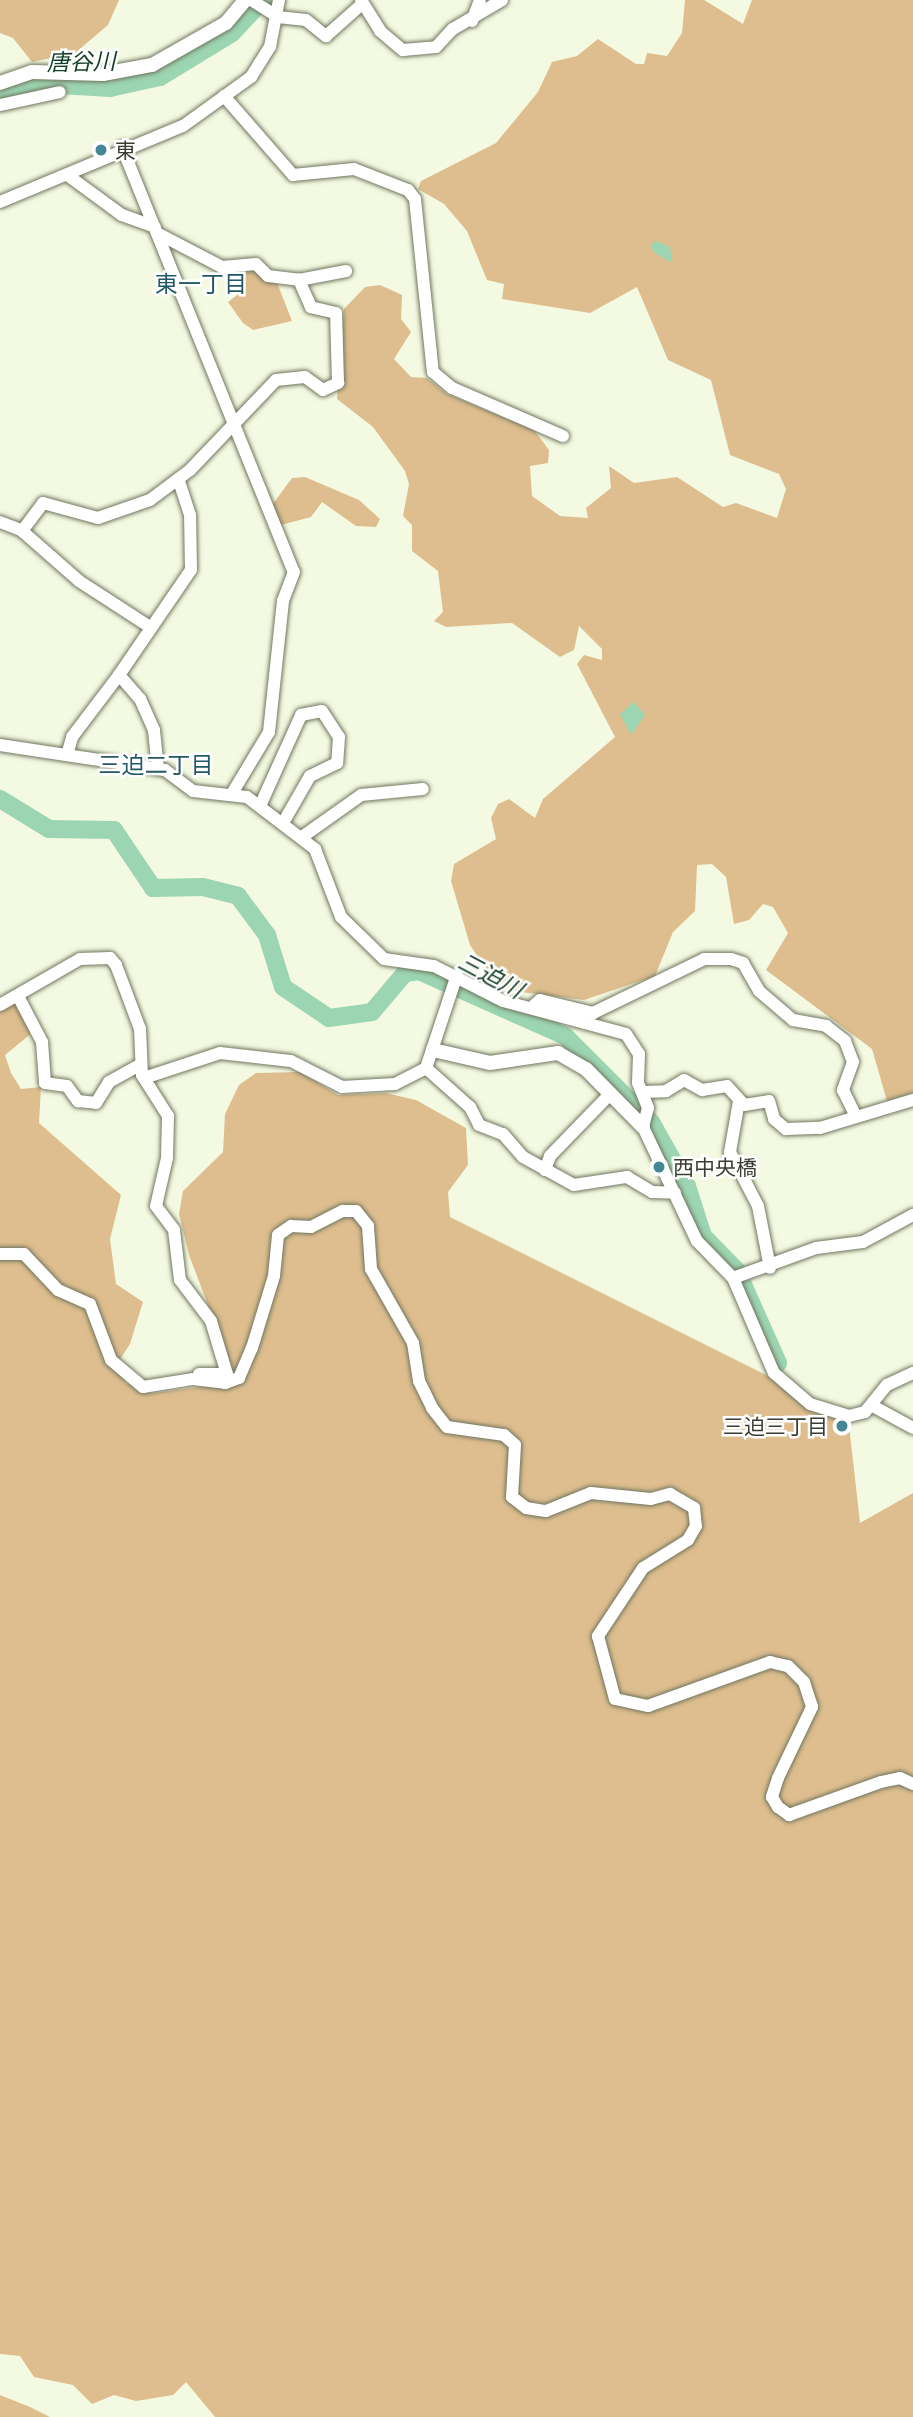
<!DOCTYPE html>
<html>
<head>
<meta charset="utf-8">
<style>
	body { margin:0 }
	#map { position:relative; width:913px; height:2417px; overflow:hidden; background:#f4fae1; font-family:Barlow,"Noto Sans JP",sans-serif }
	div>[style] { position:absolute }
	[style*='--x'] { left:calc(var(--x)*1px); top:calc(var(--y)*1px); width:calc(var(--w)*1px); rotate:calc(var(--a)*1deg) }
	.green>* { inset:0; background:#debe8e }
	.water>* { inset:0; background:#9cd5b1 }
	.river>* { height:18px; margin:-9px; padding:0 9px; transform-origin:9px; border-radius:9px; background:#9cd5b1 }
	.roads { filter:drop-shadow(0 0 2px #717660) drop-shadow(0 0 2px #717660) }
	.minor>* { height:12px; margin:-6px; padding:0 6px; transform-origin:6px; border-radius:6px; background:#fff }
	.tertiary>* { height:14px; margin:-7px; padding:0 7px; transform-origin:7px; border-radius:7px; background:#fff }
	.dots>* { width:19px; height:19px; translate:-50% -50%; box-sizing:border-box; border:4px solid #fff; border-radius:50% }
	span { translate:-50% -50%; white-space:nowrap; text-align:center; line-height:1.15; -webkit-text-stroke:5px #fff; paint-order:stroke }
	.poi-label { font-size:21px; color:#3b3d34 }
	.left { translate:0 -50%; text-align:left }
	.right { translate:-100% -50%; text-align:right }
	.water-label { font-size:23px; color:#113e26; font-style:italic }
	.neighbourhood-label { font-size:23px; color:#235966 }
</style>
</head>
<body>
<div id="map">
	<div class="green">
		<i style="clip-path:polygon(0 0,119px 0,108px 25px,75px 53px,32px 62px,13px 38px,0 33px)"></i>
		<i style="clip-path:polygon(685px 0,704px 0,743px 24px,752px 0,913px 0,913px 1093px,887px 1101px,872px 1049px,766px 970px,788px 933px,773px 907px,763px 904px,749px 920px,734px 924px,726px 877px,712px 864px,697px 865px,695px 911px,673px 932px,655px 976px,584px 1000px,513px 991px,491px 977px,470px 945px,451px 881px,454px 864px,496px 839px,491px 818px,498px 804px,509px 799px,535px 818px,543px 799px,615px 737px,577px 664px,584px 655px,602px 660px,602px 649px,579px 626px,574px 650px,560px 657px,512px 623px,446px 627px,434px 621px,443px 612px,438px 571px,412px 551px,412px 525px,403px 516px,409px 484px,405px 471px,373px 427px,337px 399px,344px 309px,365px 287px,380px 285px,402px 295px,401px 319px,411px 332px,394px 359px,411px 377px,427px 378px,447px 394px,534px 430px,549px 450px,548px 463px,530px 466px,532px 496px,560px 516px,588px 518px,586px 508px,611px 488px,609px 466px,634px 483px,677px 477px,723px 507px,736px 503px,777px 518px,786px 489px,779px 474px,730px 455px,711px 380px,668px 360px,637px 287px,590px 313px,502px 299px,504px 284px,487px 280px,467px 231px,444px 204px,418px 189px,421px 181px,496px 143px,538px 92px,552px 62px,577px 56px,598px 39px,636px 64px,644px 64px,647px 53px,667px 56px,682px 33px)"></i>
		<i style="clip-path:polygon(249px 265px,276px 280px,292px 321px,253px 330px,243px 323px,228px 302px,245px 289px,236px 267px)"></i>
		<i style="clip-path:polygon(305px 477px,359px 500px,380px 519px,376px 527px,356px 526px,322px 502px,311px 517px,281px 525px,270px 508px,292px 478px)"></i>
		<i style="clip-path:polygon(20px 1003px,33px 1032px,5px 1055px,11px 1073px,21px 1089px,41px 1087px,39px 1123px,121px 1195px,110px 1239px,116px 1284px,143px 1302px,130px 1344px,115px 1367px,126px 1383px,153px 1393px,237px 1382px,189px 1255px,179px 1214px,183px 1191px,223px 1152px,225px 1114px,239px 1085px,256px 1073px,300px 1072px,338px 1095px,386px 1093px,416px 1100px,466px 1128px,468px 1165px,448px 1192px,450px 1217px,848px 1416px,860px 1523px,913px 1493px,913px 2417px,215px 2417px,186px 2382px,173px 2395px,136px 2401px,114px 2395px,92px 2404px,73px 2385px,34px 2377px,20px 2356px,0 2354px,0 1009px)"></i>
		<i style="clip-path:polygon(0 2395px,30px 2407px,50px 2417px,0 2417px)"></i>
	</div>
	<div class="water">
		<i style="clip-path:polygon(656px 241px,670px 247px,672px 263px,655px 253px,650px 246px)"></i>
		<i style="clip-path:polygon(634px 702px,645px 715px,631px 735px,620px 714px)"></i>
	</div>
	<div class="river">
		<i style="--x:0;--y:95;--w:45;--a:-14"></i>
		<i style="--x:44;--y:84;--w:66;--a:3.5"></i>
		<i style="--x:110;--y:88;--w:51;--a:-12.4"></i>
		<i style="--x:160;--y:77;--w:84;--a:-31.4"></i>
		<i style="--x:232;--y:33;--w:45;--a:-46.8"></i>
		<i style="--x:0;--y:799;--w:57;--a:31.5"></i>
		<i style="--x:49;--y:829;--w:65;--a:0.9"></i>
		<i style="--x:114;--y:830;--w:70;--a:56.1"></i>
		<i style="--x:153;--y:888;--w:50;--a:-1.1"></i>
		<i style="--x:203;--y:887;--w:36;--a:14"></i>
		<i style="--x:238;--y:896;--w:49;--a:53.4"></i>
		<i style="--x:267;--y:935;--w:54;--a:72.9"></i>
		<i style="--x:283;--y:987;--w:55;--a:34"></i>
		<i style="--x:329;--y:1018;--w:43;--a:-7.9"></i>
		<i style="--x:372;--y:1012;--w:51;--a:-49.8"></i>
		<i style="--x:405;--y:973;--w:14;--a:-8"></i>
		<i style="--x:419;--y:971;--w:160;--a:24"></i>
		<i style="--x:565;--y:1036;--w:122;--a:45"></i>
		<i style="--x:651;--y:1122;--w:73;--a:60.6"></i>
		<i style="--x:687;--y:1186;--w:52;--a:72.3"></i>
		<i style="--x:703;--y:1236;--w:49;--a:45.8"></i>
		<i style="--x:737;--y:1271;--w:101;--a:66"></i>
	</div>
	<div class="roads">
		<div class="minor">
			<i style="--x:251;--y:0;--w:32;--a:32"></i>
			<i style="--x:278;--y:17;--w:28;--a:6"></i>
			<i style="--x:306;--y:20;--w:26;--a:39"></i>
			<i style="--x:326;--y:36;--w:48;--a:-41.6"></i>
			<i style="--x:361;--y:0;--w:36;--a:58"></i>
			<i style="--x:380;--y:31;--w:30;--a:40"></i>
			<i style="--x:403;--y:50;--w:33;--a:-5"></i>
			<i style="--x:436;--y:47;--w:25;--a:-47"></i>
			<i style="--x:453;--y:29;--w:57;--a:-30.6"></i>
			<i style="--x:472;--y:21;--w:22;--a:-69"></i>
			<i style="--x:224;--y:96;--w:105;--a:48.9"></i>
			<i style="--x:293;--y:175;--w:61;--a:-5.6"></i>
			<i style="--x:354;--y:169;--w:58;--a:21.3"></i>
			<i style="--x:408;--y:190;--w:11;--a:52"></i>
			<i style="--x:415;--y:199;--w:174;--a:84.1"></i>
			<i style="--x:433;--y:372;--w:25;--a:40"></i>
			<i style="--x:452;--y:388;--w:121;--a:23.4"></i>
			<i style="--x:0;--y:105;--w:61;--a:-12.2"></i>
			<i style="--x:122;--y:147;--w:458;--a:68"></i>
			<i style="--x:294;--y:572;--w:31;--a:111"></i>
			<i style="--x:283;--y:601;--w:132;--a:96.1"></i>
			<i style="--x:269;--y:732;--w:70;--a:121"></i>
			<i style="--x:70;--y:177;--w:64;--a:36.2"></i>
			<i style="--x:122;--y:215;--w:35;--a:20"></i>
			<i style="--x:0;--y:202;--w:198;--a:-22.6"></i>
			<i style="--x:183;--y:126;--w:84;--a:-35.8"></i>
			<i style="--x:251;--y:77;--w:36;--a:-58"></i>
			<i style="--x:270;--y:47;--w:48;--a:-79.2"></i>
			<i style="--x:157;--y:233;--w:73;--a:27.6"></i>
			<i style="--x:222;--y:267;--w:34;--a:-5"></i>
			<i style="--x:256;--y:264;--w:17;--a:45"></i>
			<i style="--x:268;--y:276;--w:31;--a:7"></i>
			<i style="--x:299;--y:280;--w:48;--a:-10.8"></i>
			<i style="--x:0;--y:522;--w:22;--a:21"></i>
			<i style="--x:21;--y:530;--w:77;--a:41.3"></i>
			<i style="--x:79;--y:581;--w:85;--a:32.9"></i>
			<i style="--x:22;--y:531;--w:35;--a:-53"></i>
			<i style="--x:43;--y:503;--w:57;--a:15.3"></i>
			<i style="--x:98;--y:518;--w:55;--a:-19.1"></i>
			<i style="--x:150;--y:500;--w:50;--a:-36.9"></i>
			<i style="--x:190;--y:470;--w:124;--a:-46.3"></i>
			<i style="--x:276;--y:380;--w:29;--a:-6"></i>
			<i style="--x:305;--y:377;--w:22;--a:36"></i>
			<i style="--x:323;--y:390;--w:17;--a:-25"></i>
			<i style="--x:338;--y:383;--w:70;--a:-91.6"></i>
			<i style="--x:336;--y:313;--w:26;--a:-167"></i>
			<i style="--x:311;--y:307;--w:30;--a:-114"></i>
			<i style="--x:0;--y:745;--w:167;--a:8.6"></i>
			<i style="--x:165;--y:770;--w:35;--a:37"></i>
			<i style="--x:193;--y:791;--w:54;--a:6.3"></i>
			<i style="--x:247;--y:797;--w:86;--a:37.4"></i>
			<i style="--x:315;--y:849;--w:73;--a:69.1"></i>
			<i style="--x:341;--y:917;--w:60;--a:44.3"></i>
			<i style="--x:384;--y:959;--w:50;--a:8"></i>
			<i style="--x:434;--y:966;--w:77;--a:26.9"></i>
			<i style="--x:503;--y:1001;--w:127;--a:15"></i>
			<i style="--x:626;--y:1034;--w:24;--a:57"></i>
			<i style="--x:639;--y:1054;--w:29;--a:92"></i>
			<i style="--x:638;--y:1083;--w:27;--a:68"></i>
			<i style="--x:648;--y:1108;--w:20;--a:105"></i>
			<i style="--x:643;--y:1127;--w:126;--a:64.7"></i>
			<i style="--x:697;--y:1241;--w:52;--a:45.8"></i>
			<i style="--x:733;--y:1278;--w:103;--a:66.7"></i>
			<i style="--x:774;--y:1373;--w:48;--a:40.7"></i>
			<i style="--x:810;--y:1404;--w:41;--a:17.1"></i>
			<i style="--x:849;--y:1416;--w:16;--a:-14"></i>
			<i style="--x:865;--y:1412;--w:35;--a:-51"></i>
			<i style="--x:887;--y:1385;--w:29;--a:-25"></i>
			<i style="--x:67;--y:755;--w:19;--a:-74"></i>
			<i style="--x:72;--y:737;--w:78;--a:-52.8"></i>
			<i style="--x:158;--y:769;--w:39;--a:-96"></i>
			<i style="--x:154;--y:730;--w:34;--a:-114"></i>
			<i style="--x:140;--y:699;--w:32;--a:-131"></i>
			<i style="--x:119;--y:675;--w:127;--a:-55.6"></i>
			<i style="--x:191;--y:570;--w:55;--a:-91"></i>
			<i style="--x:190;--y:515;--w:38;--a:-108"></i>
			<i style="--x:260;--y:806;--w:100;--a:-65.7"></i>
			<i style="--x:301;--y:715;--w:21;--a:-11"></i>
			<i style="--x:322;--y:711;--w:31;--a:57"></i>
			<i style="--x:339;--y:737;--w:26;--a:94"></i>
			<i style="--x:337;--y:763;--w:30;--a:154"></i>
			<i style="--x:310;--y:776;--w:54;--a:119.9"></i>
			<i style="--x:302;--y:837;--w:72;--a:-35.4"></i>
			<i style="--x:361;--y:795;--w:62;--a:-5.5"></i>
			<i style="--x:19;--y:998;--w:50;--a:62.4"></i>
			<i style="--x:42;--y:1042;--w:41;--a:85.8"></i>
			<i style="--x:45;--y:1083;--w:22;--a:8"></i>
			<i style="--x:67;--y:1086;--w:19;--a:54"></i>
			<i style="--x:78;--y:1101;--w:18;--a:6"></i>
			<i style="--x:96;--y:1103;--w:25;--a:-58"></i>
			<i style="--x:109;--y:1082;--w:35;--a:-29"></i>
			<i style="--x:0;--y:1005;--w:92;--a:-29.9"></i>
			<i style="--x:80;--y:959;--w:30;--a:-2"></i>
			<i style="--x:110;--y:958;--w:9;--a:49"></i>
			<i style="--x:116;--y:965;--w:68;--a:69.4"></i>
			<i style="--x:140;--y:1029;--w:46;--a:87.5"></i>
			<i style="--x:142;--y:1075;--w:49;--a:57.6"></i>
			<i style="--x:168;--y:1116;--w:42;--a:91.4"></i>
			<i style="--x:167;--y:1158;--w:49;--a:102.9"></i>
			<i style="--x:156;--y:1206;--w:30;--a:53"></i>
			<i style="--x:174;--y:1230;--w:50;--a:83.2"></i>
			<i style="--x:180;--y:1280;--w:51;--a:52.9"></i>
			<i style="--x:211;--y:1321;--w:55;--a:73.2"></i>
			<i style="--x:227;--y:1374;--w:28;--a:180"></i>
			<i style="--x:531;--y:1008;--w:12;--a:-42"></i>
			<i style="--x:540;--y:1000;--w:55;--a:13.8"></i>
			<i style="--x:593;--y:1013;--w:123;--a:-25.9"></i>
			<i style="--x:704;--y:959;--w:27;--a:0"></i>
			<i style="--x:731;--y:959;--w:13;--a:18"></i>
			<i style="--x:743;--y:963;--w:32;--a:60"></i>
			<i style="--x:759;--y:991;--w:45;--a:40.5"></i>
			<i style="--x:793;--y:1020;--w:34;--a:10"></i>
			<i style="--x:826;--y:1026;--w:24;--a:38"></i>
			<i style="--x:845;--y:1041;--w:22;--a:69"></i>
			<i style="--x:853;--y:1062;--w:30;--a:110"></i>
			<i style="--x:843;--y:1090;--w:30;--a:64"></i>
			<i style="--x:426;--y:1068;--w:98;--a:-71.6"></i>
			<i style="--x:144;--y:1078;--w:80;--a:-18.2"></i>
			<i style="--x:220;--y:1053;--w:71;--a:6.4"></i>
			<i style="--x:291;--y:1061;--w:57;--a:27"></i>
			<i style="--x:342;--y:1087;--w:53;--a:-3.2"></i>
			<i style="--x:395;--y:1084;--w:35;--a:-27"></i>
			<i style="--x:426;--y:1068;--w:59;--a:41.6"></i>
			<i style="--x:470;--y:1107;--w:20;--a:63"></i>
			<i style="--x:479;--y:1125;--w:26;--a:21"></i>
			<i style="--x:503;--y:1134;--w:30;--a:49"></i>
			<i style="--x:523;--y:1157;--w:58;--a:28.8"></i>
			<i style="--x:574;--y:1185;--w:54;--a:-8.6"></i>
			<i style="--x:627;--y:1177;--w:29;--a:31"></i>
			<i style="--x:652;--y:1192;--w:23;--a:2"></i>
			<i style="--x:643;--y:1092;--w:23;--a:-2"></i>
			<i style="--x:666;--y:1091;--w:21;--a:-31"></i>
			<i style="--x:684;--y:1080;--w:21;--a:29"></i>
			<i style="--x:702;--y:1090;--w:25;--a:-9"></i>
			<i style="--x:727;--y:1086;--w:25;--a:48"></i>
			<i style="--x:744;--y:1105;--w:25;--a:-9"></i>
			<i style="--x:769;--y:1101;--w:19;--a:74"></i>
			<i style="--x:774;--y:1119;--w:16;--a:40"></i>
			<i style="--x:786;--y:1129;--w:34;--a:-2"></i>
			<i style="--x:820;--y:1128;--w:97;--a:-16.8"></i>
			<i style="--x:739;--y:1101;--w:52;--a:100"></i>
			<i style="--x:730;--y:1152;--w:61;--a:62.6"></i>
			<i style="--x:758;--y:1206;--w:63;--a:79"></i>
			<i style="--x:545;--y:1170;--w:15;--a:-70"></i>
			<i style="--x:550;--y:1156;--w:86;--a:-45.9"></i>
			<i style="--x:0;--y:1254;--w:24;--a:0"></i>
			<i style="--x:24;--y:1254;--w:50;--a:46.6"></i>
			<i style="--x:58;--y:1290;--w:35;--a:24"></i>
			<i style="--x:90;--y:1304;--w:60;--a:69.4"></i>
			<i style="--x:111;--y:1360;--w:42;--a:40.2"></i>
			<i style="--x:143;--y:1387;--w:51;--a:-9.1"></i>
			<i style="--x:193;--y:1379;--w:32;--a:7"></i>
			<i style="--x:225;--y:1383;--w:15;--a:-20"></i>
			<i style="--x:239;--y:1378;--w:33;--a:-67"></i>
			<i style="--x:252;--y:1348;--w:75;--a:-73"></i>
			<i style="--x:274;--y:1276;--w:41;--a:-84.4"></i>
			<i style="--x:278;--y:1235;--w:16;--a:-35"></i>
			<i style="--x:291;--y:1226;--w:20;--a:3"></i>
			<i style="--x:311;--y:1227;--w:36;--a:-27"></i>
			<i style="--x:343;--y:1211;--w:13;--a:0"></i>
			<i style="--x:356;--y:1211;--w:19;--a:51"></i>
			<i style="--x:368;--y:1226;--w:43;--a:86"></i>
			<i style="--x:371;--y:1269;--w:85;--a:60.4"></i>
			<i style="--x:413;--y:1343;--w:38;--a:81"></i>
			<i style="--x:419;--y:1381;--w:30;--a:64"></i>
			<i style="--x:432;--y:1408;--w:24;--a:52"></i>
			<i style="--x:447;--y:1427;--w:58;--a:8"></i>
			<i style="--x:504;--y:1435;--w:15;--a:42"></i>
			<i style="--x:515;--y:1445;--w:52;--a:93.3"></i>
			<i style="--x:512;--y:1497;--w:18;--a:38"></i>
			<i style="--x:526;--y:1508;--w:20;--a:9"></i>
			<i style="--x:546;--y:1511;--w:48;--a:-21.8"></i>
			<i style="--x:591;--y:1493;--w:60;--a:5.7"></i>
			<i style="--x:651;--y:1499;--w:20;--a:-15"></i>
			<i style="--x:670;--y:1494;--w:28;--a:30"></i>
			<i style="--x:694;--y:1508;--w:18;--a:84"></i>
			<i style="--x:696;--y:1526;--w:16;--a:120"></i>
			<i style="--x:688;--y:1540;--w:53;--a:148.1"></i>
			<i style="--x:643;--y:1568;--w:82;--a:123.5"></i>
			<i style="--x:598;--y:1636;--w:65;--a:74.9"></i>
			<i style="--x:615;--y:1699;--w:34;--a:12"></i>
			<i style="--x:648;--y:1706;--w:130;--a:-19.8"></i>
			<i style="--x:770;--y:1662;--w:18;--a:13"></i>
			<i style="--x:788;--y:1666;--w:23;--a:45"></i>
			<i style="--x:804;--y:1682;--w:26;--a:72"></i>
			<i style="--x:812;--y:1707;--w:79;--a:115.6"></i>
			<i style="--x:778;--y:1778;--w:20;--a:108"></i>
			<i style="--x:772;--y:1797;--w:12;--a:59"></i>
			<i style="--x:778;--y:1807;--w:14;--a:36"></i>
			<i style="--x:789;--y:1815;--w:98;--a:-19.7"></i>
			<i style="--x:881;--y:1782;--w:19;--a:-12"></i>
			<i style="--x:900;--y:1778;--w:14;--a:25"></i>
			<i style="--x:733;--y:1278;--w:88;--a:-19.9"></i>
			<i style="--x:816;--y:1248;--w:47;--a:-7.3"></i>
			<i style="--x:863;--y:1242;--w:57;--a:-28.4"></i>
			<i style="--x:871;--y:1405;--w:48;--a:28.7"></i>
		</div>
		<div class="tertiary">
			<i style="--x:0;--y:83;--w:34;--a:-19"></i>
			<i style="--x:32;--y:72;--w:71;--a:1.6"></i>
			<i style="--x:103;--y:74;--w:50;--a:-10.4"></i>
			<i style="--x:152;--y:65;--w:85;--a:-29.6"></i>
			<i style="--x:226;--y:23;--w:30;--a:-50"></i>
			<i style="--x:433;--y:1050;--w:58;--a:12.8"></i>
			<i style="--x:490;--y:1063;--w:69;--a:-8.4"></i>
			<i style="--x:558;--y:1053;--w:32;--a:30"></i>
			<i style="--x:586;--y:1069;--w:81;--a:45.5"></i>
		</div>
	</div>
	<div class="dots">
		<i style="left:101px;top:150px;background:#448797"></i>
		<i style="left:659px;top:1167px;background:#448797"></i>
		<i style="left:842px;top:1426px;background:#448797"></i>
	</div>
	<div class="poi-label">
		<span class="left" style="left:115px;top:150px">東</span>
		<span class="left" style="left:673px;top:1167px">西中央橋</span>
		<span class="right" style="left:828px;top:1426px">三迫三丁目</span>
	</div>
	<div class="water-label">
		<span style="left:81px;top:61px;rotate:-1deg">唐谷川</span>
		<span style="left:491px;top:975px;rotate:28deg">三迫川</span>
	</div>
	<div class="neighbourhood-label">
		<span style="left:201px;top:283px">東一丁目</span>
		<span style="left:156px;top:764px">三迫二丁目</span>
	</div>
</div>
</body>
</html>
